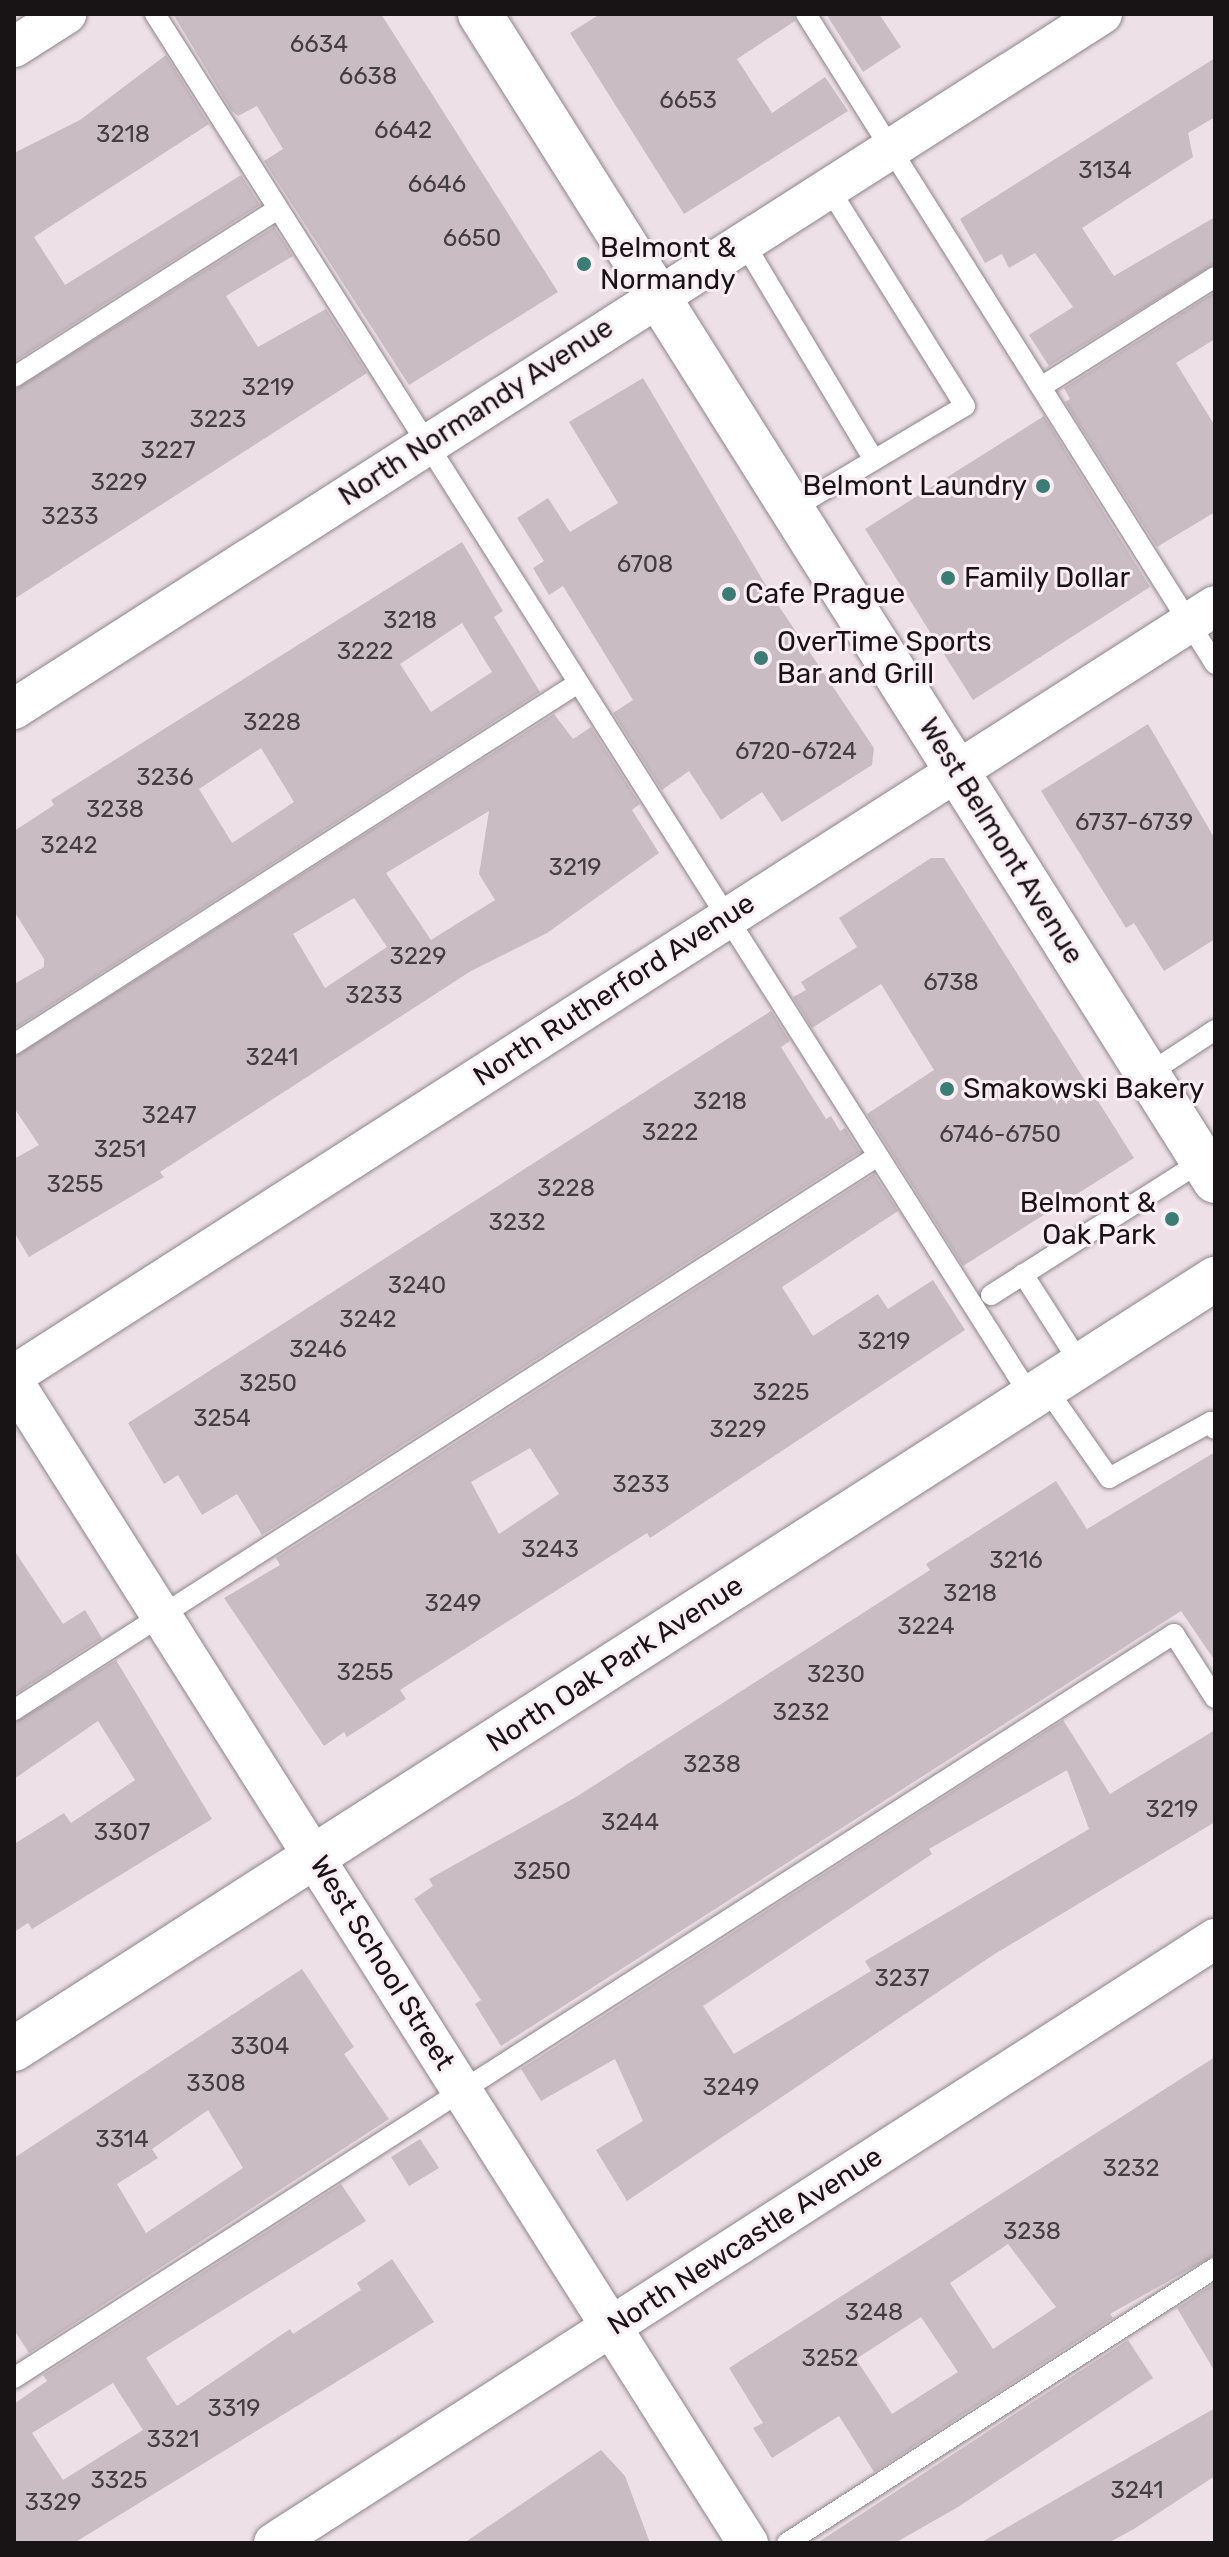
<!DOCTYPE html>
<html>
<head>
<meta charset="utf-8">
<style>
	body { margin:0 }
	#map { position:relative; width:1229px; height:2557px; overflow:hidden; background:#ede1e7; font-family:Rubik,sans-serif }
	div>[style] { position:absolute }
	[style*='--x'] { left:calc(var(--x)*1px); top:calc(var(--y)*1px); width:calc(var(--w)*1px); rotate:calc(var(--a)*1deg) }
	.building>* { inset:0; background:#c9bdc3 }
	.roads { filter:drop-shadow(0 0 2px #8f848a) drop-shadow(0 0 2px #8f848a) }
	.service>* { height:20px; margin:-10px; padding:0 10px; transform-origin:10px; border-radius:10px; background:#fff }
	.minor>* { height:40px; margin:-20px; padding:0 20px; transform-origin:20px; border-radius:20px; background:#fff }
	.tertiary>* { height:44px; margin:-22px; padding:0 22px; transform-origin:22px; border-radius:22px; background:#fff }
	.secondary>* { height:44px; margin:-22px; padding:0 22px; transform-origin:22px; border-radius:22px; background:#fff }
	.dots>* { width:22px; height:22px; translate:-50% -50%; box-sizing:border-box; border:4px solid #faeef4; border-radius:50% }
	span { translate:-50% -50%; white-space:nowrap; text-align:center; line-height:1.15; -webkit-text-stroke:6px #faeef4; paint-order:stroke }
	.number-label { font-size:24px; color:#443e41 }
	.number-label span { -webkit-text-stroke-width:0 }
	.poi-label { font-size:28px; color:#181416 }
	.left { translate:0 -50%; text-align:left }
	.right { translate:-100% -50%; text-align:right }
	.street-label { font-size:28px; color:#181416 }
	.frame { position:absolute; inset:0; border:16px solid #181416; pointer-events:none }
</style>
</head>
<body>
<div id="map">
	<div class="building">
		<i style="clip-path:polygon(173px 14px,381px 14px,558px 292px,409px 385px,264px 161px,283px 149px,257px 106px,238px 116px,231px 110px)"></i>
		<i style="clip-path:polygon(600px 14px,793px 14px,795px 21px,737px 59px,772px 113px,825px 77px,848px 111px,684px 214px,570px 33px)"></i>
		<i style="clip-path:polygon(826px 14px,879px 14px,901px 47px,863px 72px)"></i>
		<i style="clip-path:polygon(166px 55px,209px 124px,34px 237px,65px 285px,241px 175px,260px 205px,14px 362px,14px 153px,80px 120px)"></i>
		<i style="clip-path:polygon(1215px 58px,1215px 117px,1188px 133px,1193px 157px,1082px 228px,1114px 276px,1215px 217px,1215px 264px,1049px 366px,1029px 335px,1073px 307px,1035px 253px,1009px 268px,1002px 254px,985px 263px,960px 219px)"></i>
		<i style="clip-path:polygon(274px 227px,293px 256px,226px 296px,258px 347px,326px 309px,367px 373px,14px 599px,14px 390px)"></i>
		<i style="clip-path:polygon(1215px 292px,1215px 339px,1176px 363px,1215px 426px,1215px 512px,1157px 547px,1065px 402px,1070px 399px,1064px 388px)"></i>
		<i style="clip-path:polygon(643px 378px,774px 599px,874px 748px,872px 765px,782px 822px,762px 792px,721px 820px,689px 771px,662px 790px,613px 713px,633px 700px,563px 586px,549px 595px,533px 568px,544px 561px,517px 518px,548px 498px,570px 532px,618px 503px,569px 422px)"></i>
		<i style="clip-path:polygon(1044px 416px,1150px 587px,973px 700px,865px 529px)"></i>
		<i style="clip-path:polygon(evenodd,462px 542px,503px 611px,494px 617px,540px 692px,14px 1029px,14px 984px,44px 967px,44px 959px,14px 911px,14px 831px,54px 805px,51px 800px,462px 542px,462px 623px,492px 672px,431px 712px,400px 664px,462px 623px,462px 542px,261px 748px,294px 802px,232px 843px,199px 789px,261px 748px)"></i>
		<i style="clip-path:polygon(evenodd,554px 714px,573px 739px,591px 727px,640px 804px,632px 810px,659px 853px,547px 933px,471px 971px,160px 1172px,164px 1177px,29px 1257px,14px 1232px,14px 1159px,39px 1145px,14px 1108px,14px 1057px,554px 714px,489px 811px,479px 874px,495px 900px,431px 940px,386px 873px,489px 811px,554px 714px,354px 898px,387px 947px,325px 988px,293px 934px,354px 898px)"></i>
		<i style="clip-path:polygon(1148px 724px,1215px 839px,1215px 939px,1164px 971px,1134px 923px,1126px 928px,1041px 791px)"></i>
		<i style="clip-path:polygon(931px 858px,944px 858px,1134px 1158px,963px 1266px,867px 1114px,934px 1070px,881px 984px,812px 1028px,793px 997px,806px 990px,801px 982px,857px 947px,839px 918px)"></i>
		<i style="clip-path:polygon(771px 1011px,790px 1041px,781px 1047px,826px 1119px,831px 1116px,840px 1131px,845px 1128px,860px 1152px,262px 1535px,237px 1494px,202px 1515px,178px 1475px,164px 1484px,128px 1423px)"></i>
		<i style="clip-path:polygon(evenodd,874px 1174px,898px 1211px,782px 1287px,813px 1336px,878px 1294px,888px 1309px,933px 1280px,965px 1330px,650px 1538px,647px 1533px,400px 1690px,406px 1699px,347px 1737px,344px 1732px,324px 1746px,224px 1598px,280px 1565px,276px 1558px,874px 1174px,530px 1448px,559px 1494px,499px 1534px,471px 1482px,530px 1448px)"></i>
		<i style="clip-path:polygon(1215px 1452px,1215px 1661px,1181px 1611px,501px 2046px,475px 2004px,481px 2000px,414px 1899px,433px 1886px,429px 1879px,576px 1797px,930px 1570px,926px 1564px,1056px 1481px,1087px 1529px)"></i>
		<i style="clip-path:polygon(14px 1550px,63px 1624px,85px 1610px,102px 1638px,14px 1695px)"></i>
		<i style="clip-path:polygon(116px 1660px,212px 1819px,32px 1929px,28px 1923px,14px 1932px,14px 1844px,64px 1813px,71px 1823px,135px 1780px,98px 1721px,14px 1779px,14px 1723px)"></i>
		<i style="clip-path:polygon(evenodd,1063px 1720px,1110px 1794px,1215px 1730px,1215px 1822px,993px 1955px,627px 2201px,596px 2150px,643px 2121px,615px 2059px,541px 2101px,521px 2069px,1063px 1720px,1067px 1770px,1089px 1829px,865px 1961px,871px 1971px,734px 2054px,703px 2006px,932px 1854px,929px 1849px,1067px 1770px)"></i>
		<i style="clip-path:polygon(evenodd,302px 1969px,354px 2047px,344px 2054px,389px 2119px,29px 2353px,14px 2330px,14px 2158px,302px 1969px,208px 2110px,243px 2168px,146px 2233px,117px 2184px,158px 2158px,152px 2149px,208px 2110px)"></i>
		<i style="clip-path:polygon(evenodd,1215px 2057px,1215px 2255px,1110px 2314px,1113px 2318px,874px 2472px,839px 2416px,772px 2458px,753px 2428px,763px 2423px,729px 2368px,1215px 2057px,1008px 2244px,1056px 2307px,993px 2349px,950px 2283px,1008px 2244px,1215px 2057px,921px 2317px,958px 2372px,892px 2414px,856px 2359px,921px 2317px)"></i>
		<i style="clip-path:polygon(420px 2139px,439px 2168px,409px 2186px,391px 2157px)"></i>
		<i style="clip-path:polygon(evenodd,341px 2184px,366px 2221px,146px 2358px,177px 2406px,290px 2329px,293px 2334px,361px 2290px,357px 2283px,392px 2259px,434px 2322px,74px 2543px,14px 2543px,14px 2404px,47px 2381px,43px 2375px,341px 2184px,113px 2383px,143px 2430px,63px 2480px,32px 2433px,113px 2383px)"></i>
		<i style="clip-path:polygon(1215px 2283px,1215px 2372px,1177px 2308px)"></i>
		<i style="clip-path:polygon(1128px 2340px,1153px 2378px,958px 2507px,895px 2543px,817px 2543px)"></i>
		<i style="clip-path:polygon(1215px 2408px,1215px 2476px,1134px 2529px,1108px 2543px,980px 2543px)"></i>
		<i style="clip-path:polygon(601px 2450px,625px 2476px,650px 2543px,464px 2543px)"></i>
	</div>
	<div class="roads">
		<div class="service">
			<i style="--x:155;--y:14;--w:1637;--a:57.65"></i>
			<i style="--x:806;--y:14;--w:768;--a:57.82"></i>
			<i style="--x:743;--y:241;--w:255;--a:59.1"></i>
			<i style="--x:14;--y:377;--w:313;--a:-32.5"></i>
			<i style="--x:1041;--y:387;--w:206;--a:-32.3"></i>
			<i style="--x:792;--y:509;--w:201;--a:-30.8"></i>
			<i style="--x:965;--y:406;--w:258;--a:-122"></i>
			<i style="--x:14;--y:1044;--w:670;--a:-32.62"></i>
			<i style="--x:1148;--y:1074;--w:80;--a:-33.3"></i>
			<i style="--x:1023;--y:1274;--w:108;--a:57.5"></i>
			<i style="--x:991;--y:1295;--w:254;--a:-32.4"></i>
			<i style="--x:1046;--y:1388;--w:110;--a:55"></i>
			<i style="--x:1109;--y:1478;--w:116;--a:-28.8"></i>
			<i style="--x:1211;--y:1422;--w:8;--a:60"></i>
			<i style="--x:14;--y:1710;--w:1026;--a:-32.67"></i>
			<i style="--x:14;--y:2378;--w:1378;--a:-32.68"></i>
			<i style="--x:1174;--y:1634;--w:76;--a:57.4"></i>
			<i style="--x:787;--y:2543;--w:509;--a:-32.72"></i>
		</div>
		<div class="minor">
			<i style="--x:14;--y:47;--w:62;--a:-32.4"></i>
			<i style="--x:14;--y:709;--w:1291;--a:-32.57"></i>
			<i style="--x:14;--y:1375;--w:1426;--a:-32.63"></i>
			<i style="--x:14;--y:1383;--w:1373;--a:57.68"></i>
			<i style="--x:274;--y:2543;--w:1118;--a:-32.7"></i>
		</div>
		<div class="tertiary">
			<i style="--x:14;--y:2049;--w:1427;--a:-32.67"></i>
		</div>
		<div class="secondary">
			<i style="--x:480;--y:14;--w:1379;--a:57.8"></i>
		</div>
	</div>
	<div class="dots">
		<i style="left:584px;top:264px;background:#397e74"></i>
		<i style="left:1043px;top:486px;background:#397e74"></i>
		<i style="left:948px;top:578px;background:#397e74"></i>
		<i style="left:729px;top:594px;background:#397e74"></i>
		<i style="left:761px;top:658px;background:#397e74"></i>
		<i style="left:947px;top:1089px;background:#397e74"></i>
		<i style="left:1172px;top:1219px;background:#397e74"></i>
	</div>
	<div class="number-label">
		<span style="left:319px;top:45px">6634</span>
		<span style="left:368px;top:77px">6638</span>
		<span style="left:688px;top:101px">6653</span>
		<span style="left:403px;top:131px">6642</span>
		<span style="left:123px;top:135px">3218</span>
		<span style="left:1105px;top:171px">3134</span>
		<span style="left:437px;top:185px">6646</span>
		<span style="left:472px;top:239px">6650</span>
		<span style="left:268px;top:388px">3219</span>
		<span style="left:218px;top:420px">3223</span>
		<span style="left:168px;top:451px">3227</span>
		<span style="left:119px;top:483px">3229</span>
		<span style="left:70px;top:517px">3233</span>
		<span style="left:645px;top:565px">6708</span>
		<span style="left:410px;top:621px">3218</span>
		<span style="left:365px;top:652px">3222</span>
		<span style="left:272px;top:723px">3228</span>
		<span style="left:796px;top:752px">6720-6724</span>
		<span style="left:165px;top:778px">3236</span>
		<span style="left:115px;top:810px">3238</span>
		<span style="left:1134px;top:823px">6737-6739</span>
		<span style="left:69px;top:846px">3242</span>
		<span style="left:575px;top:868px">3219</span>
		<span style="left:418px;top:957px">3229</span>
		<span style="left:951px;top:983px">6738</span>
		<span style="left:374px;top:996px">3233</span>
		<span style="left:272px;top:1058px">3241</span>
		<span style="left:720px;top:1102px">3218</span>
		<span style="left:169px;top:1116px">3247</span>
		<span style="left:670px;top:1133px">3222</span>
		<span style="left:1000px;top:1135px">6746-6750</span>
		<span style="left:120px;top:1150px">3251</span>
		<span style="left:75px;top:1185px">3255</span>
		<span style="left:566px;top:1189px">3228</span>
		<span style="left:517px;top:1223px">3232</span>
		<span style="left:417px;top:1286px">3240</span>
		<span style="left:368px;top:1320px">3242</span>
		<span style="left:884px;top:1342px">3219</span>
		<span style="left:318px;top:1350px">3246</span>
		<span style="left:268px;top:1384px">3250</span>
		<span style="left:781px;top:1393px">3225</span>
		<span style="left:222px;top:1419px">3254</span>
		<span style="left:738px;top:1430px">3229</span>
		<span style="left:641px;top:1485px">3233</span>
		<span style="left:550px;top:1550px">3243</span>
		<span style="left:1016px;top:1561px">3216</span>
		<span style="left:970px;top:1594px">3218</span>
		<span style="left:453px;top:1604px">3249</span>
		<span style="left:926px;top:1627px">3224</span>
		<span style="left:365px;top:1673px">3255</span>
		<span style="left:836px;top:1675px">3230</span>
		<span style="left:801px;top:1713px">3232</span>
		<span style="left:712px;top:1765px">3238</span>
		<span style="left:1172px;top:1810px">3219</span>
		<span style="left:630px;top:1823px">3244</span>
		<span style="left:122px;top:1833px">3307</span>
		<span style="left:542px;top:1872px">3250</span>
		<span style="left:902px;top:1979px">3237</span>
		<span style="left:260px;top:2047px">3304</span>
		<span style="left:216px;top:2084px">3308</span>
		<span style="left:731px;top:2088px">3249</span>
		<span style="left:122px;top:2140px">3314</span>
		<span style="left:1131px;top:2169px">3232</span>
		<span style="left:1032px;top:2232px">3238</span>
		<span style="left:874px;top:2313px">3248</span>
		<span style="left:830px;top:2359px">3252</span>
		<span style="left:234px;top:2409px">3319</span>
		<span style="left:173px;top:2440px">3321</span>
		<span style="left:119px;top:2481px">3325</span>
		<span style="left:1137px;top:2491px">3241</span>
		<span style="left:53px;top:2503px">3329</span>
	</div>
	<div class="poi-label">
		<span class="left" style="left:600px;top:264px">Belmont &amp;<br>Normandy</span>
		<span class="right" style="left:1027px;top:486px">Belmont Laundry</span>
		<span class="left" style="left:964px;top:578px">Family Dollar</span>
		<span class="left" style="left:745px;top:594px">Cafe Prague</span>
		<span class="left" style="left:777px;top:658px">OverTime Sports<br>Bar and Grill</span>
		<span class="left" style="left:963px;top:1089px">Smakowski Bakery</span>
		<span class="right" style="left:1156px;top:1219px">Belmont &amp;<br>Oak Park</span>
	</div>
	<div class="street-label">
		<span style="left:476px;top:412px;rotate:-33deg">North Normandy Avenue</span>
		<span style="left:1001px;top:841px;rotate:58deg">West Belmont Avenue</span>
		<span style="left:614px;top:990px;rotate:-33deg">North Rutherford Avenue</span>
		<span style="left:615px;top:1664px;rotate:-33deg">North Oak Park Avenue</span>
		<span style="left:382px;top:1963px;rotate:58deg">West School Street</span>
		<span style="left:745px;top:2241px;rotate:-33deg">North Newcastle Avenue</span>
	</div>
	<div class="frame"></div>
</div>
</body>
</html>
